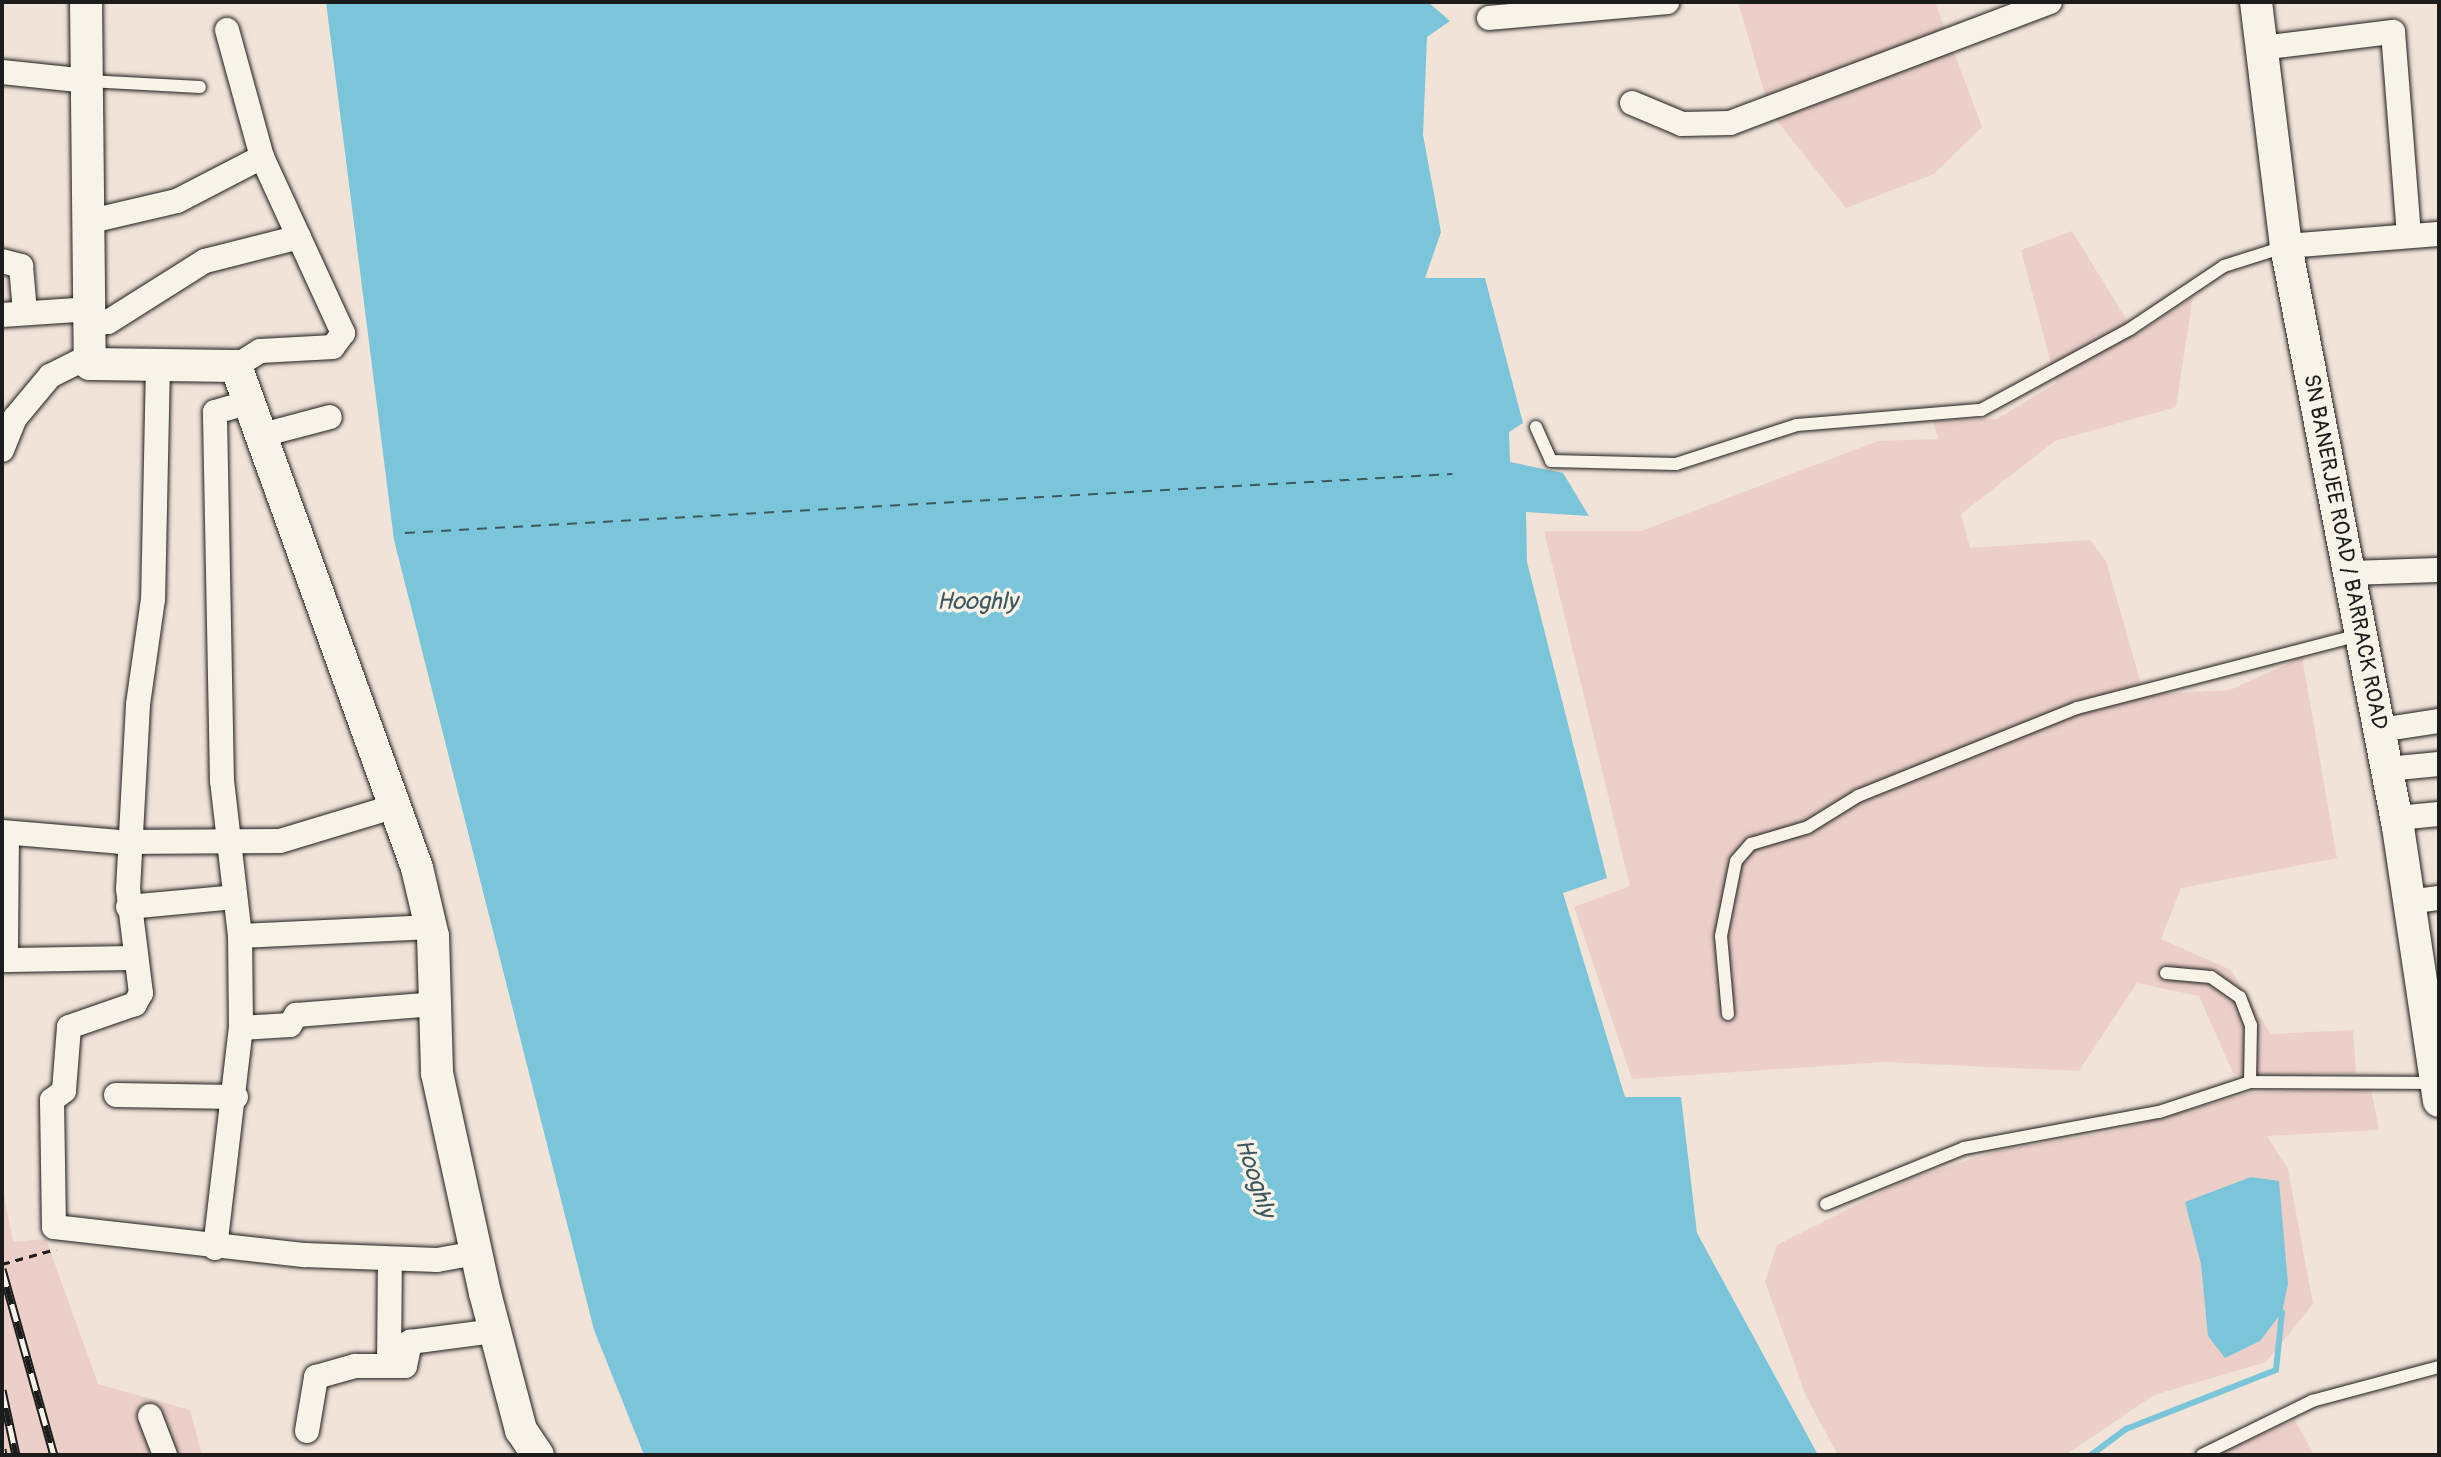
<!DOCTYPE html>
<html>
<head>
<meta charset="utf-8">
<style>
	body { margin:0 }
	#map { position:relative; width:2441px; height:1457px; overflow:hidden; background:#f2e3d9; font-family:Pangolin,sans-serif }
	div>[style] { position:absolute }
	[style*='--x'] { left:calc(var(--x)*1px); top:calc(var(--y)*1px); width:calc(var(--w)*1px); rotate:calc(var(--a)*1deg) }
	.built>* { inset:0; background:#ebcfc8 }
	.water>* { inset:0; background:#7ac5d9 }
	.stream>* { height:6px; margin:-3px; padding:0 3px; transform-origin:3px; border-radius:3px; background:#7ac5d9 }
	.ferry>* { height:2px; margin-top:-1px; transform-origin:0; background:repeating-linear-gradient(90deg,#3d575e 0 10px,transparent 0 18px) }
	.path>* { height:3px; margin-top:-1.5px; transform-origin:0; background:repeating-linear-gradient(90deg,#1c1c1c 0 8px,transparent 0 14px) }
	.roads { filter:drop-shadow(0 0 2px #1c1c1c) drop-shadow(0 0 2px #1c1c1c) }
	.lane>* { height:12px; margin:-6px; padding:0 6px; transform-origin:6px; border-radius:6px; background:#f7f3e8 }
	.street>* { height:24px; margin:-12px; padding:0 12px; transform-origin:12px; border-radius:12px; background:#f7f3e8 }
	.secondary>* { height:32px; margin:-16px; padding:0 16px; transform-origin:16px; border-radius:16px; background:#f7f3e8 }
	.rail>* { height:9px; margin-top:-4.5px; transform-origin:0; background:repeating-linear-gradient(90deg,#f7f3e8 0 18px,#1c1c1c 0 36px); box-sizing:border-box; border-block:2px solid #1c1c1c }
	span { translate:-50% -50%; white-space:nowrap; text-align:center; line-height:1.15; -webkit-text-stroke:7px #f7f3e8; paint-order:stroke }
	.street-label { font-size:22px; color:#1c1c1c }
	.water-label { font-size:24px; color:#3d575e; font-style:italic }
	.frame { position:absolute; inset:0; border:4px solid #1c1c1c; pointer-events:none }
</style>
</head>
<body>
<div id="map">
	<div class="built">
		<i style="clip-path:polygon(1738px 2px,1935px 2px,1982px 127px,1934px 174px,1846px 208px,1770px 112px)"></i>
		<i style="clip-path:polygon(2072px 231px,2136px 335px,2193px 296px,2176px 407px,2055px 441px,1961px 514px,1970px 548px,2090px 540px,2106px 561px,2144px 695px,2230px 690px,2302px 657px,2337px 858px,2181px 888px,2161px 939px,2231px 970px,2271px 1034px,2353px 1030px,2356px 1073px,2234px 1075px,2199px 996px,2137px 983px,2079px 1071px,1884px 1062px,1632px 1079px,1574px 907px,1630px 886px,1544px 531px,1641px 531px,1878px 441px,1938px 439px,1933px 420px,1997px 419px,2056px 383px,2021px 250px)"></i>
		<i style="clip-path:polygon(2371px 1089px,2379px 1130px,2267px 1136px,2288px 1169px,2313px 1304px,2266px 1362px,2154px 1395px,2065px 1455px,1838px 1455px,1806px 1396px,1765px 1282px,1777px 1245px,1904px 1181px,1996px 1151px,2114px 1131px,2249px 1093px)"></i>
		<i style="clip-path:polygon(2px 1184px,13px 1242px,46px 1239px,98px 1384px,190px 1410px,202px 1455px,2px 1455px)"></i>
		<i style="clip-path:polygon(2295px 1420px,2314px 1455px,2215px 1455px)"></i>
	</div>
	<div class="water">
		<i style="clip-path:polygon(326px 2px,1428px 2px,1450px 21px,1427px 37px,1423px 135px,1441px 232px,1425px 278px,1485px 278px,1523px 423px,1509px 432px,1510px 462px,1563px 473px,1589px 516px,1526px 512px,1527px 562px,1607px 878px,1563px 893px,1625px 1097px,1681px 1097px,1697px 1233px,1818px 1455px,644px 1455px,594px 1330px,394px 540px)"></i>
		<i style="clip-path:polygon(2251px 1177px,2279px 1181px,2288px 1284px,2282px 1312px,2260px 1341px,2225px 1358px,2208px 1336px,2201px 1264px,2185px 1202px)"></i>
	</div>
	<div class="stream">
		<i style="--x:2091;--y:1455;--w:44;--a:-36.6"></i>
		<i style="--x:2126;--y:1429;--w:161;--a:-21.5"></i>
		<i style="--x:2276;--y:1370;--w:58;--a:-84.1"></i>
	</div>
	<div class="ferry">
		<i style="--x:405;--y:533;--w:1049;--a:-3.23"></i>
	</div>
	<div class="path">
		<i style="--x:2;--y:1264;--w:56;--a:-15.5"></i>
	</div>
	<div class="roads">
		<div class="lane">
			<i style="--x:88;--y:81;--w:112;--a:3.1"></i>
			<i style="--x:1536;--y:427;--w:37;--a:66"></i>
			<i style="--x:1551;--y:461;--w:125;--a:1.4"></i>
			<i style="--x:1676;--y:464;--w:127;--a:-17.9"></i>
			<i style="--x:1797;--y:425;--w:185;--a:-4.7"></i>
			<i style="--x:1981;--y:410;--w:170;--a:-28.5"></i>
			<i style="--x:2130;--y:329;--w:113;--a:-33.8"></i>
			<i style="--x:2224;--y:266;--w:63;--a:-17.6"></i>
			<i style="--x:2166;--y:973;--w:45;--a:5.1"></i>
			<i style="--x:2211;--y:977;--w:35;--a:35"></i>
			<i style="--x:2240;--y:997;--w:30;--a:69"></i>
			<i style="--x:2251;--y:1025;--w:57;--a:91"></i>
			<i style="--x:1728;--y:1014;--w:78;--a:-95.1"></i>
			<i style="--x:1721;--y:936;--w:76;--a:-78.7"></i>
			<i style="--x:1736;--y:861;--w:23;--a:-49"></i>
			<i style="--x:1751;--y:844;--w:59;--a:-16.6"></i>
			<i style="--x:1808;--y:827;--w:59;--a:-31.8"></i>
			<i style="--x:1858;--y:796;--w:236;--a:-21.9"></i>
			<i style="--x:2077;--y:708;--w:292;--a:-14.5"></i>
			<i style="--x:1826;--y:1204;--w:149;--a:-22.1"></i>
			<i style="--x:1964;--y:1148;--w:198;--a:-10.5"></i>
			<i style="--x:2159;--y:1112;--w:96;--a:-18.2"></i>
			<i style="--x:2250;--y:1082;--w:186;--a:0.3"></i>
			<i style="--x:2202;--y:1455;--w:123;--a:-26.1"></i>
			<i style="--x:2312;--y:1401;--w:131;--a:-15"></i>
		</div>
		<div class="street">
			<i style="--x:1489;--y:18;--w:179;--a:-5.1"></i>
			<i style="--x:227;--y:30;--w:132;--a:74.6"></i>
			<i style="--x:262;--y:157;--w:194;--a:65.3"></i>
			<i style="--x:343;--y:333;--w:17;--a:126"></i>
			<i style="--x:333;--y:347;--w:73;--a:176.9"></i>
			<i style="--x:260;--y:351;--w:28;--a:148"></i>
			<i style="--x:2262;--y:48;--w:132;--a:-7"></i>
			<i style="--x:2393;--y:32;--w:204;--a:85.5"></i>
			<i style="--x:2;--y:72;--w:86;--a:6"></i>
			<i style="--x:1632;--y:103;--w:54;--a:22.8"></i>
			<i style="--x:1682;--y:124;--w:48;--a:-1.2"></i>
			<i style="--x:1730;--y:123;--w:342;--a:-20.7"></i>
			<i style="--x:91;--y:221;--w:88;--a:-13.1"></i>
			<i style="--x:177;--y:201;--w:96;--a:-27.4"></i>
			<i style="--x:2286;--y:246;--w:153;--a:-4.5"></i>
			<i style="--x:2;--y:261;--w:20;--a:15"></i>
			<i style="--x:21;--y:266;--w:46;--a:85"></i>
			<i style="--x:2;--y:315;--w:89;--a:-3.9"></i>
			<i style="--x:91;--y:324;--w:17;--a:-7"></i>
			<i style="--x:108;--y:322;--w:115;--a:-32.2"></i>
			<i style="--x:205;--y:261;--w:97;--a:-14.3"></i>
			<i style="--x:158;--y:364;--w:235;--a:91.2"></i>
			<i style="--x:153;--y:599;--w:107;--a:98.1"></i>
			<i style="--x:138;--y:705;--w:184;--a:93.1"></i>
			<i style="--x:128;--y:889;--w:105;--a:82.9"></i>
			<i style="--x:141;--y:993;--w:13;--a:119"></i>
			<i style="--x:135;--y:1004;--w:70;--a:160.8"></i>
			<i style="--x:69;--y:1027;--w:64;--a:94.5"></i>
			<i style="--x:64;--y:1091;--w:15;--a:143"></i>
			<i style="--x:52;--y:1100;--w:127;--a:89.1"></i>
			<i style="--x:54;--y:1227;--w:253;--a:6.4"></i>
			<i style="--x:305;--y:1255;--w:132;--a:2.2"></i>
			<i style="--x:437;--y:1260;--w:40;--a:-10"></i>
			<i style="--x:262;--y:435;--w:70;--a:-14.8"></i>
			<i style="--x:2;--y:450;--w:35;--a:-68"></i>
			<i style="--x:15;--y:418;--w:55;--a:-50.2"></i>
			<i style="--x:50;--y:376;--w:45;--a:-26.6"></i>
			<i style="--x:2349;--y:573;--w:90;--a:-1.9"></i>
			<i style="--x:2380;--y:730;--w:60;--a:-8.7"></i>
			<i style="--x:2387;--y:769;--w:52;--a:-5.5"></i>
			<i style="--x:2397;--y:818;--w:42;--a:-5.4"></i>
			<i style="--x:2;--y:832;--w:118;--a:4.8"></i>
			<i style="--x:120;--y:842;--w:160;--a:-0.4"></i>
			<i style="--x:280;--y:841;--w:121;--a:-16.8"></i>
			<i style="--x:7;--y:833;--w:127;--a:90.5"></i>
			<i style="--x:6;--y:960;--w:130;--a:-0.9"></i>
			<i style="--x:2409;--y:902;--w:30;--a:-8"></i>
			<i style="--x:128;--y:907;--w:107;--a:-5.3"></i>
			<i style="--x:240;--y:936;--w:192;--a:-2.7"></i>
			<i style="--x:241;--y:1028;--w:49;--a:-3.5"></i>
			<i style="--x:290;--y:1025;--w:12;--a:-59"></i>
			<i style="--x:296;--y:1015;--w:139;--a:-4.5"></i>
			<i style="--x:116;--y:1095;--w:120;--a:1"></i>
			<i style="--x:215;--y:1248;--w:222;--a:-83.3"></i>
			<i style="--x:241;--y:1028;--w:92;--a:-90.6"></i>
			<i style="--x:240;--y:936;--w:156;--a:-96.6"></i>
			<i style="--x:222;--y:781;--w:369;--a:-91.1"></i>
			<i style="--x:215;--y:412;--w:35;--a:-16"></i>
			<i style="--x:389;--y:1366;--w:107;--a:-89.5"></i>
			<i style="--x:150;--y:1416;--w:42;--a:69"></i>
			<i style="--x:307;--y:1431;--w:55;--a:-80.5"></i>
			<i style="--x:316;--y:1377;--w:41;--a:-15.8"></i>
			<i style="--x:355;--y:1366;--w:50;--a:0"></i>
			<i style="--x:405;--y:1366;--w:25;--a:-78"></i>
			<i style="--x:410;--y:1342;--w:86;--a:-7.4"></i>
		</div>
		<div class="secondary">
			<i style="--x:86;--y:2;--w:362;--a:89.4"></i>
			<i style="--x:90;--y:364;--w:146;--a:0.8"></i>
			<i style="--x:236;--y:366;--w:534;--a:70.17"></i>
			<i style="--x:417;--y:868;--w:70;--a:76.8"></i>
			<i style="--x:433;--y:936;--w:137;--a:88.3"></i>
			<i style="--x:437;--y:1073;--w:225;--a:77.7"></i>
			<i style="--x:485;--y:1293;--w:142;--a:75.3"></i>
			<i style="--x:521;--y:1430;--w:30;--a:56"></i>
			<i style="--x:2256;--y:2;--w:246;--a:83"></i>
			<i style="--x:2286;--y:246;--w:592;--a:79.09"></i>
			<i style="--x:2398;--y:827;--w:277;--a:81.5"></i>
		</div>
	</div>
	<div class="rail">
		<i style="--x:2;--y:1269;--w:193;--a:74.4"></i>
		<i style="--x:2;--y:1390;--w:66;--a:77.8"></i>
		<i style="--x:2;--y:1449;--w:6;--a:81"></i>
	</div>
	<div class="street-label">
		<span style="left:2345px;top:552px;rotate:79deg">SN BANERJEE ROAD / BARRACK ROAD</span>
	</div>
	<div class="water-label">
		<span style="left:977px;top:602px">Hooghly</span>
		<span style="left:1255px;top:1178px;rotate:72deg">Hooghly</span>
	</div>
	<div class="frame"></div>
</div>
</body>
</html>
